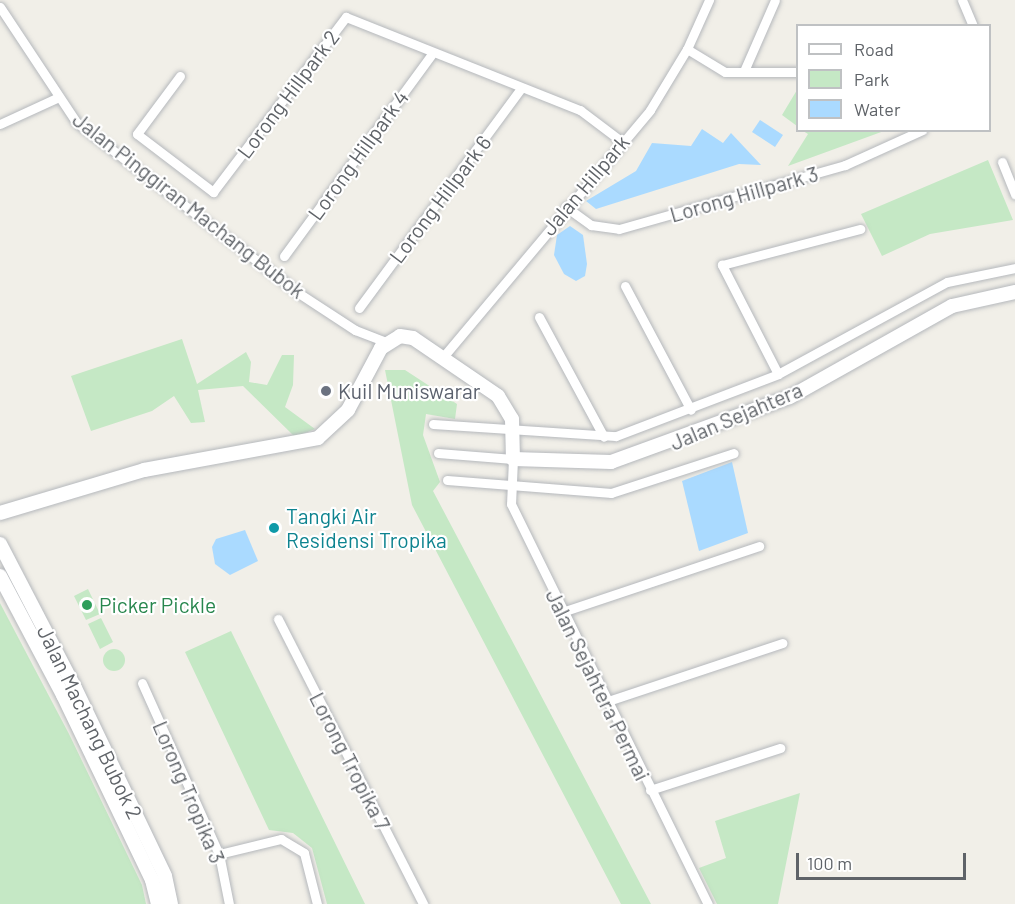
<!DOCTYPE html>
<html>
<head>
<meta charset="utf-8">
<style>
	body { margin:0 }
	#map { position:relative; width:1015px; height:904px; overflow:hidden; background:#f1efe8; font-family:Barlow,sans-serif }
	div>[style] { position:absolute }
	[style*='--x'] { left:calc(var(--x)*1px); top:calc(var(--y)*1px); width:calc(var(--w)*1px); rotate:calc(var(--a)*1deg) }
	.green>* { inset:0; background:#c5e8c5 }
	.round { border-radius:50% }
	.water>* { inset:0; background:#aadaff }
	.roads { filter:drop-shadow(0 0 2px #b5b8bc) drop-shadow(0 0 2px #b5b8bc) }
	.street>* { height:9px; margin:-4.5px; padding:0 4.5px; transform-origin:4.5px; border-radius:4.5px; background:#fff }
	.secondary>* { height:14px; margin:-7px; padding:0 7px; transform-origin:7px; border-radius:7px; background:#fff }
	.dots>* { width:16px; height:16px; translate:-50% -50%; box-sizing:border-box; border:3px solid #fff; border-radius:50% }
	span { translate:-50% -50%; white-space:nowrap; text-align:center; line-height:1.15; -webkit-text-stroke:4.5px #fff; paint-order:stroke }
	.street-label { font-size:21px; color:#5f6368 }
	.worship-label { font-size:21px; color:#5b616d }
	.left { translate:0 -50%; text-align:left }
	.culture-label { font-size:21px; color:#0d838f }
	.leisure-label { font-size:21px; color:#27864d }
	.legend { position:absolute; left:796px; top:24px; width:195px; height:108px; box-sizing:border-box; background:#fff; border:2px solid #bfc1c3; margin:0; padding:8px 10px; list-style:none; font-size:18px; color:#5f6368 }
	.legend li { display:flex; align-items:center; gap:12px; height:30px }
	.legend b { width:30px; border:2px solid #bfc1c3 }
	.scale { position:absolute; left:796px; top:853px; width:170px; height:27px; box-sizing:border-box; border:3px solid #5f6368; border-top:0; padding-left:8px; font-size:18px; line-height:21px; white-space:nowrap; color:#5f6368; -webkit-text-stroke:4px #fff; paint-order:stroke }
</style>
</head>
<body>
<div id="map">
	<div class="green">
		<i style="clip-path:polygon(797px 90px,797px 126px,782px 115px)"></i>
		<i style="clip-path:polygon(803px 131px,884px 131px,788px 166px,808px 134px)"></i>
		<i style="clip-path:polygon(988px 160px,1013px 220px,930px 234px,882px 256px,861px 214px)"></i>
		<i style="clip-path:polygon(182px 339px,197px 384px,246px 352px,251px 362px,249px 382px,267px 385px,282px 355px,294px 355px,293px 385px,285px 407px,315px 429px,295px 437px,243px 386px,198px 390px,205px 422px,191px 423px,174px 396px,152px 411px,91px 431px,71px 376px)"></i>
		<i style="clip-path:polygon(385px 370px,405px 370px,457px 404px,455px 419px,426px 414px,423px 435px,440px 482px,433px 491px,651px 904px,621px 904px,412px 505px)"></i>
		<i style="clip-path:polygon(88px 589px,100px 614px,86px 620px,74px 596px)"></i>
		<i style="clip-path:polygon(0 603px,69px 734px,142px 885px,146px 904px,0 904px)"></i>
		<i style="clip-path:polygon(101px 618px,113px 642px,100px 649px,88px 624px)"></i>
		<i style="clip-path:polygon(231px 631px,365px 904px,327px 904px,312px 848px,293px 833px,269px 830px,185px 652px)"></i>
		<i class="round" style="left:103px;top:649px;width:22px;height:22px"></i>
		<i style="clip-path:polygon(800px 793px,778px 904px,717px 904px,699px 868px,726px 858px,715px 821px)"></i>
	</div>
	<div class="water">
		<i style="clip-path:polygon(760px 120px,783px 135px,775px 147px,752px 132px)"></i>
		<i style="clip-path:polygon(702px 129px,723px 143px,731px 133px,761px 165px,739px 164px,596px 209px,586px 201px,636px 171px,652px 143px,691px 146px)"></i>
		<i style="clip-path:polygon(570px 226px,583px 235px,587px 264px,585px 276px,576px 281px,564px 274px,554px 255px,557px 235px)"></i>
		<i style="clip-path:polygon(732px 462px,748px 533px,699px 551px,682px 481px)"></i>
		<i style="clip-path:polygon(245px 530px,258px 561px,230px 575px,215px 564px,212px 547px,216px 539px)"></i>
	</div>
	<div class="roads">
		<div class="street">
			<i style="--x:962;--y:0;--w:28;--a:67"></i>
			<i style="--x:0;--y:7;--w:138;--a:56.5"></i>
			<i style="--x:76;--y:122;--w:282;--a:37.5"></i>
			<i style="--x:300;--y:294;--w:66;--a:33.2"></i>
			<i style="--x:355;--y:330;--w:33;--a:21"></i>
			<i style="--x:687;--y:49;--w:44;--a:31.2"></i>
			<i style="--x:725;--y:72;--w:73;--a:0"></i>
			<i style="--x:744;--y:71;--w:77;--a:-66.4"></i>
			<i style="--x:180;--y:76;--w:72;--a:126.6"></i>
			<i style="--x:137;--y:134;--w:96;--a:37.3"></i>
			<i style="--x:213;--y:192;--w:220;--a:-52.8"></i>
			<i style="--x:346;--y:17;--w:252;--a:21.7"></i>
			<i style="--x:580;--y:110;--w:51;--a:37.1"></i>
			<i style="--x:0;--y:124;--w:65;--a:-24.6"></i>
			<i style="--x:1002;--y:162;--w:35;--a:68"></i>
			<i style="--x:566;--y:207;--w:31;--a:36"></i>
			<i style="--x:591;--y:225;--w:28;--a:8"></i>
			<i style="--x:619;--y:229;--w:235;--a:-15.8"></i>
			<i style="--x:845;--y:165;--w:85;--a:-24.4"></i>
			<i style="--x:284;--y:256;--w:249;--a:-53.8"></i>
			<i style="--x:625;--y:286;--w:140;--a:62"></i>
			<i style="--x:359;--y:308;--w:271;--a:-53.6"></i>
			<i style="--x:539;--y:317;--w:136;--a:61.6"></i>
			<i style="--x:443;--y:357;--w:322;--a:-50"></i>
			<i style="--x:650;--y:110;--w:71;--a:-58.8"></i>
			<i style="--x:687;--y:49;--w:54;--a:-65.8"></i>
			<i style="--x:778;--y:374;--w:123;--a:-117.2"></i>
			<i style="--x:722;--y:265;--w:143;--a:-14.6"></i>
			<i style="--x:433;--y:424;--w:183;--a:3.8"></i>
			<i style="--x:616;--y:436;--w:173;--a:-20.9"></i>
			<i style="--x:778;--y:374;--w:192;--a:-28.6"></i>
			<i style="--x:947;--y:282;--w:69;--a:-11.6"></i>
			<i style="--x:438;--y:453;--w:75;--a:4.6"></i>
			<i style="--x:513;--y:459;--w:45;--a:92.5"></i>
			<i style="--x:511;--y:504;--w:446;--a:63.8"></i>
			<i style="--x:447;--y:480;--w:165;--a:4.5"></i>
			<i style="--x:611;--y:493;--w:129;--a:-18"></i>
			<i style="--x:562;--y:612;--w:208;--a:-18.5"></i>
			<i style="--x:278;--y:619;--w:320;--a:63"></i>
			<i style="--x:142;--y:683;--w:188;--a:65.8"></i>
			<i style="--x:219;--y:854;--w:51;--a:78.7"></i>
			<i style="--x:605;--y:702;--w:187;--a:-18.4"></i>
			<i style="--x:650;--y:790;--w:137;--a:-17.9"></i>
			<i style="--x:219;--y:854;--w:64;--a:-13.6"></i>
			<i style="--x:281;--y:839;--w:27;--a:31"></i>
			<i style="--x:304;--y:853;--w:53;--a:75.7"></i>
		</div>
		<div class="secondary">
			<i style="--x:0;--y:513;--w:150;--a:-16.6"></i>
			<i style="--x:144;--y:470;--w:177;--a:-10.4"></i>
			<i style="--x:318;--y:438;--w:41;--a:-43"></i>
			<i style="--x:348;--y:410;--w:70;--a:-62"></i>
			<i style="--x:381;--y:348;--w:22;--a:-32"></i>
			<i style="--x:400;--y:336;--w:13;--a:9"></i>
			<i style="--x:413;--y:338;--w:103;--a:34.3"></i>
			<i style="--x:498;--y:396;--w:27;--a:59"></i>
			<i style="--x:512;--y:419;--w:40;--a:88.6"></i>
			<i style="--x:513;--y:459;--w:98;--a:1.8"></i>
			<i style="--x:611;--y:462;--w:190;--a:-20"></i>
			<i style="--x:790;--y:397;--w:186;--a:-29.3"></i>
			<i style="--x:952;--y:306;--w:65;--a:-12.5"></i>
			<i style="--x:0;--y:544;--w:162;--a:62.5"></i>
			<i style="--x:75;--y:688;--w:208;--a:64.4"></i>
			<i style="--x:165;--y:876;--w:29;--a:78"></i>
			<i style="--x:0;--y:576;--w:135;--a:62.1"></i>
			<i style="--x:63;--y:695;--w:205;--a:64.3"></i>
			<i style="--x:152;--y:880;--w:25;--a:76"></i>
		</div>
	</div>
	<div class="dots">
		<i style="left:326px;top:391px;background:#6b7280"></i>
		<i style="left:274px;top:528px;background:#0f9aa8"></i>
		<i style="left:87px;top:605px;background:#2e9e5b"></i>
	</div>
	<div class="street-label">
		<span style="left:288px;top:94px;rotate:-53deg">Lorong Hillpark 2</span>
		<span style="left:358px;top:155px;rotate:-54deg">Lorong Hillpark 4</span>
		<span style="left:585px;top:185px;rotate:-50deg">Jalan Hillpark</span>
		<span style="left:744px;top:194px;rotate:-16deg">Lorong Hillpark 3</span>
		<span style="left:440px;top:199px;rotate:-53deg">Lorong Hillpark 6</span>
		<span style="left:189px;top:205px;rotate:38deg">Jalan Pinggiran Machang Bubok</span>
		<span style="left:736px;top:416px;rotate:-23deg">Jalan Sejahtera</span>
		<span style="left:598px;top:685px;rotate:64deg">Jalan Sejahtera Permai</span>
		<span style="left:90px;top:722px;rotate:64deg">Jalan Machang Bubok 2</span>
		<span style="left:350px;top:761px;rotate:63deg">Lorong Tropika 7</span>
		<span style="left:189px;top:792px;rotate:67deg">Lorong Tropika 3</span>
	</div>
	<div class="worship-label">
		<span class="left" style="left:338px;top:391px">Kuil Muniswarar</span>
	</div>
	<div class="culture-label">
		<span class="left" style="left:286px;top:528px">Tangki Air<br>Residensi Tropika</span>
	</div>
	<div class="leisure-label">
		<span class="left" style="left:99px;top:605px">Picker Pickle</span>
	</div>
	<ul class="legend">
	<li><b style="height:8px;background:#fff"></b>Road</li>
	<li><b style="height:16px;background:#c5e8c5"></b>Park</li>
	<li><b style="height:16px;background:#aadaff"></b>Water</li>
	</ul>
	<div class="scale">100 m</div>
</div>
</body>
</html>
